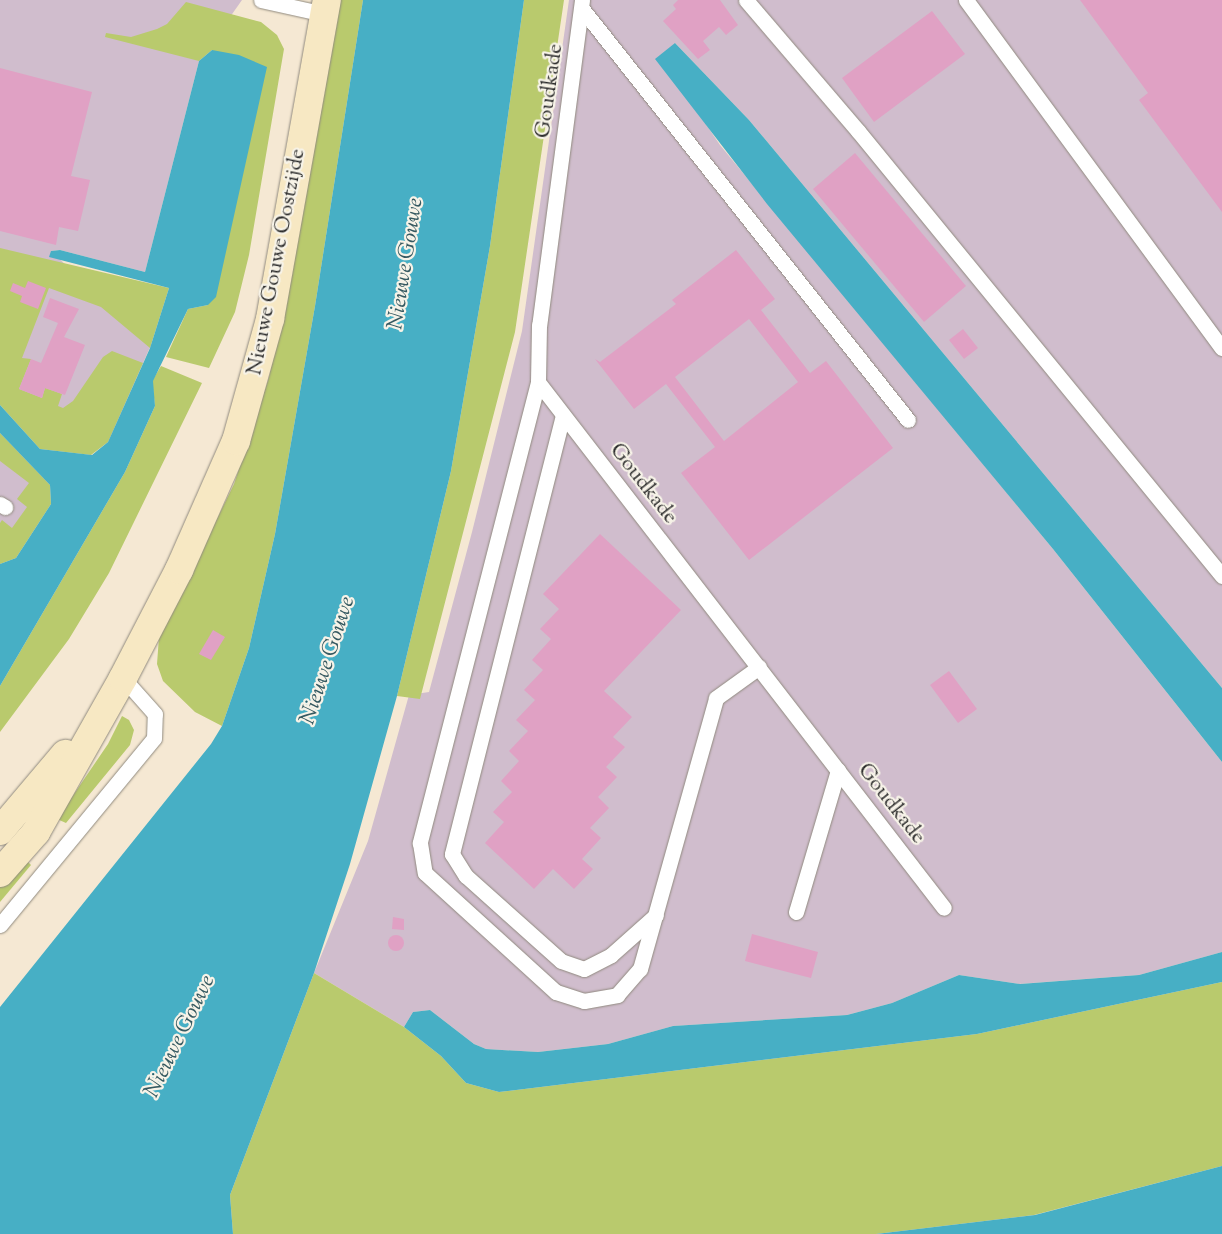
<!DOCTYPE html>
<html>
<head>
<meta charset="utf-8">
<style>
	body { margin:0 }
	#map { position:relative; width:1222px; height:1234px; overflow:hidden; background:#f5e8d3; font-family:"Sorts Mill Goudy",serif }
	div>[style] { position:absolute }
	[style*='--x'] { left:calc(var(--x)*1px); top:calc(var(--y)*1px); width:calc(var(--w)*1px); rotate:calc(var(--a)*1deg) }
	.industrial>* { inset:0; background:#d0bdcd }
	.green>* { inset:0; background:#b9ca6d }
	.water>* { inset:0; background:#47afc5 }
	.building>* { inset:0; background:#e0a1c4 }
	.round { border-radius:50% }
	.roads { filter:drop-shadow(0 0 1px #908a7f) drop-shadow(0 0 1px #908a7f) }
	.service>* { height:15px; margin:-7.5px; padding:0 7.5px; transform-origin:7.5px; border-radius:7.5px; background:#fff }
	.secondary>* { height:28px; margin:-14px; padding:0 14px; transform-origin:14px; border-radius:14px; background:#f7e8c3 }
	span { translate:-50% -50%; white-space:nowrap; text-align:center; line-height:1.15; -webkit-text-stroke:4.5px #f7f3e8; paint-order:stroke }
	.street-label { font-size:21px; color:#2b2b2b }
	.water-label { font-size:22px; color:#355961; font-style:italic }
</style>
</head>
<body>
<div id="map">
	<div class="industrial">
		<i style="clip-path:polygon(0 0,242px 0,199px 61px,145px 272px,60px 250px,51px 251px,151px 345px,108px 442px,0 405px)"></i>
		<i style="clip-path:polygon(569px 0,1222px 0,1222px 688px,749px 120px,675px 43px,689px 99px,720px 145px,1053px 549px,1222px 762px,1222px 952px,1139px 975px,1019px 984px,959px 975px,892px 1003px,847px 1015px,673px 1026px,608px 1044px,538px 1052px,486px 1049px,474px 1044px,430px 1010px,413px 1012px,404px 1027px,314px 973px,368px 841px,409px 695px,429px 692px,472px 532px,522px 331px)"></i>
		<i style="clip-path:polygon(0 433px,50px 485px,0 564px)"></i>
	</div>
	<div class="green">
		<i style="clip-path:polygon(337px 0,363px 0,315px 306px,275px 534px,249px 648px,222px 726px,195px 712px,163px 681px,157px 664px,159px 637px,234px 484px,269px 377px,293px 259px)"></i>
		<i style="clip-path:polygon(524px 0,564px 0,515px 332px,420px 699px,397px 696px,451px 471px,490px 246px)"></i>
		<i style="clip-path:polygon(186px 2px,261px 22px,277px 35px,284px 49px,249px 255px,235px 312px,209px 368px,166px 357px,188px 309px,208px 305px,212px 50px,199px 61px,105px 37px,106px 33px,131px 37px,157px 29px,167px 24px)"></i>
		<i style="clip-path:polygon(0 248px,169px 288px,150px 348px,101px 307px,49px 288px,22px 358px,31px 359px,19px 389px,42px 398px,45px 388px,62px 394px,58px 406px,63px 408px,73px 401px,103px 357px,112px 351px,143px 363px,108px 442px,91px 455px,40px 449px,0 405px)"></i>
		<i style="clip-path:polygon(161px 366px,202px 383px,109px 573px,69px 639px,0 732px,0 686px,125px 472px,155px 406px,152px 381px)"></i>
		<i style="clip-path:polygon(0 433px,50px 485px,51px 504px,16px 558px,0 564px,0 523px,2px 520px,12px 528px,27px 507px,17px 499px,29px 483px,0 461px)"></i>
		<i style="clip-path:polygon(122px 716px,129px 720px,134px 730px,130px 745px,66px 823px,57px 819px,108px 744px)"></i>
		<i style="clip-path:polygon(24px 858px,31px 865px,0 902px,0 885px)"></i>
		<i style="clip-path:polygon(314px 973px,404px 1027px,441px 1056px,466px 1083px,499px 1092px,977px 1034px,1222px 982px,1222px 1166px,1034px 1215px,876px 1234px,233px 1234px,230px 1195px)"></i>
	</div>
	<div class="water">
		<i style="clip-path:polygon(363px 0,524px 0,490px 246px,451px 471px,397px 696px,350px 864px,314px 973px,230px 1195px,233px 1234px,0 1234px,0 1007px,211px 744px,222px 726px,249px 648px,275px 534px,315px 306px)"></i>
		<i style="clip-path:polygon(675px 43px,749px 120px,1222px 688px,1222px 762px,1053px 549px,767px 204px,655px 59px)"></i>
		<i style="clip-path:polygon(212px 50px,239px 55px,267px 67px,216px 297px,208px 305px,188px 309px,153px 381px,155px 406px,125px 472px,0 686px,0 564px,16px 558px,51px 504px,50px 485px,0 433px,0 405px,40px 449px,92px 455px,108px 442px,150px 348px,169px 288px,49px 257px,51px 251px,60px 250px,145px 272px,199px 61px)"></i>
		<i style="clip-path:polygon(1222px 952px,1222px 982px,977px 1034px,499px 1092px,466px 1083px,441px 1056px,404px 1027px,413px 1012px,430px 1010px,474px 1044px,486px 1049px,538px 1052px,608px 1044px,673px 1026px,847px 1015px,892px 1003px,959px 975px,1020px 984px,1139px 975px)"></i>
		<i style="clip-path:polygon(1222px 1166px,1222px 1234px,876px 1234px,1035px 1215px)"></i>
	</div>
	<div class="building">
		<i style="clip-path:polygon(678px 0,720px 0,738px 25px,726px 35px,719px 27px,703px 41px,710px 50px,698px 59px,663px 21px,676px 9px,673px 5px)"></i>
		<i style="clip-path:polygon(1080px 0,1222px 0,1222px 212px,1139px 100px,1148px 93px)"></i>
		<i style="clip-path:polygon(932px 11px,965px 54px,874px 122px,842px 78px)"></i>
		<i style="clip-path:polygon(0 68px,92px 92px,71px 176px,90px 180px,78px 231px,59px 227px,56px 245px,0 231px)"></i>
		<i style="clip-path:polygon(855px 153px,966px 286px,924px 322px,813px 189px)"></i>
		<i style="clip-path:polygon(evenodd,736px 250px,775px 299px,761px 310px,810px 373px,826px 361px,893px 448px,749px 560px,681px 473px,715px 447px,666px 384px,634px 409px,595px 359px,600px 362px,663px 314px,676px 304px,672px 300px,736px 250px,749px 319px,798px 382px,724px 441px,675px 377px,749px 319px)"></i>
		<i style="clip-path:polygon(28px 281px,46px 288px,38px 309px,20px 302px,22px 296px,10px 291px,13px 283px,25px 288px)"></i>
		<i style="clip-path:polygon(50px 298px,79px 309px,64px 337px,85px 345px,65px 395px,45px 388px,42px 398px,19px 389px,31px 359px,41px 363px,58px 323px,43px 317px)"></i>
		<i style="clip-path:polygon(963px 329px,978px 348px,964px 359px,949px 340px)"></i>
		<i style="clip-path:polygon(600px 534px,681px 610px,604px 691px,632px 717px,613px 737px,625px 747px,606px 767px,617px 777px,598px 797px,609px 808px,590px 828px,601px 838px,582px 859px,593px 869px,574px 889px,553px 869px,534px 889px,485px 843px,504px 822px,493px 812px,512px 792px,501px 781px,519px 761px,509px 751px,528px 731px,516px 720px,535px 700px,524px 690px,543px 670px,532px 660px,551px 639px,540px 629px,559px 609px,543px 594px)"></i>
		<i style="clip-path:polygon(213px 630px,225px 637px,211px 660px,199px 654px)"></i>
		<i style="clip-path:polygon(949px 671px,977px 709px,958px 723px,930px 685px)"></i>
		<i style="clip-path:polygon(393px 917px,404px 919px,404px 930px,392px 929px)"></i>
		<i style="clip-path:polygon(752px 934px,818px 952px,811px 978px,745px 961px)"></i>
		<i class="round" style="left:388px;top:935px;width:16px;height:16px"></i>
	</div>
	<div class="roads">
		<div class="service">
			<i style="--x:261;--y:0;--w:65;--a:12.5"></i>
			<i style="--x:582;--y:0;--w:328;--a:97.5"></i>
			<i style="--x:539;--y:325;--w:57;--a:91"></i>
			<i style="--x:538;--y:382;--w:664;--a:52.34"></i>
			<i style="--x:746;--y:0;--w:172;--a:49.5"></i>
			<i style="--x:858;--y:131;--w:575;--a:50.72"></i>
			<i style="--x:966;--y:0;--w:432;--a:53.7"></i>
			<i style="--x:583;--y:10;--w:523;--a:51.6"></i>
			<i style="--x:538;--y:382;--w:476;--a:104.4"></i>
			<i style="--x:420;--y:843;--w:30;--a:81"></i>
			<i style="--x:425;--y:873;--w:177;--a:42.3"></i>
			<i style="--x:556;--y:992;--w:29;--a:18"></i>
			<i style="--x:584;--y:1001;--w:34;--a:-10"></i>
			<i style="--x:617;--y:995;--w:35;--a:-49"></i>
			<i style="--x:640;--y:969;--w:281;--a:-74.3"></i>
			<i style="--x:716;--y:698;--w:53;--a:-35.8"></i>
			<i style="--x:563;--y:415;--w:453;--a:104.2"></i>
			<i style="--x:452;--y:854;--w:26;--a:58"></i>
			<i style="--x:466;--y:876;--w:127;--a:41.8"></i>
			<i style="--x:561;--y:961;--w:24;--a:19"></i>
			<i style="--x:584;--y:969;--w:30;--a:-27"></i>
			<i style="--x:611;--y:955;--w:60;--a:-41.6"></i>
			<i style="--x:0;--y:504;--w:6;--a:31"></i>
			<i style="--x:796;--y:912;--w:148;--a:-73.5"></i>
			<i style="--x:0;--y:925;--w:242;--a:-50.5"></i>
			<i style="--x:154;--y:738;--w:24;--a:-88"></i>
			<i style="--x:155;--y:714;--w:48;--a:-131.6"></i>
		</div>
		<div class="secondary">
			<i style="--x:0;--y:831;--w:101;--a:-49.8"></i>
			<i style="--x:0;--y:873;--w:55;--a:-48.7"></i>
			<i style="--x:36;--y:832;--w:177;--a:-60.5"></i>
			<i style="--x:123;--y:678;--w:122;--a:-62.6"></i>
			<i style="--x:179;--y:570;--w:141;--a:-66.2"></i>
			<i style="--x:236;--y:441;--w:127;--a:-74.4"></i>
			<i style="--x:270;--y:319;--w:324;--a:-79.9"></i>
		</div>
	</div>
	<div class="street-label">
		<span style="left:550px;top:91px;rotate:-82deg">Goudkade</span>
		<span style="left:277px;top:262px;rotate:-79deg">Nieuwe Gouwe Oostzijde</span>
		<span style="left:643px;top:484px;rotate:52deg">Goudkade</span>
		<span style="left:891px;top:804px;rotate:52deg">Goudkade</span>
	</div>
	<div class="water-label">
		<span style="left:407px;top:264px;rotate:-81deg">Nieuwe Gouwe</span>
		<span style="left:329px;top:661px;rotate:-72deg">Nieuwe Gouwe</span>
		<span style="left:181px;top:1037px;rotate:-64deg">Nieuwe Gouwe</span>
	</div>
</div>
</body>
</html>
